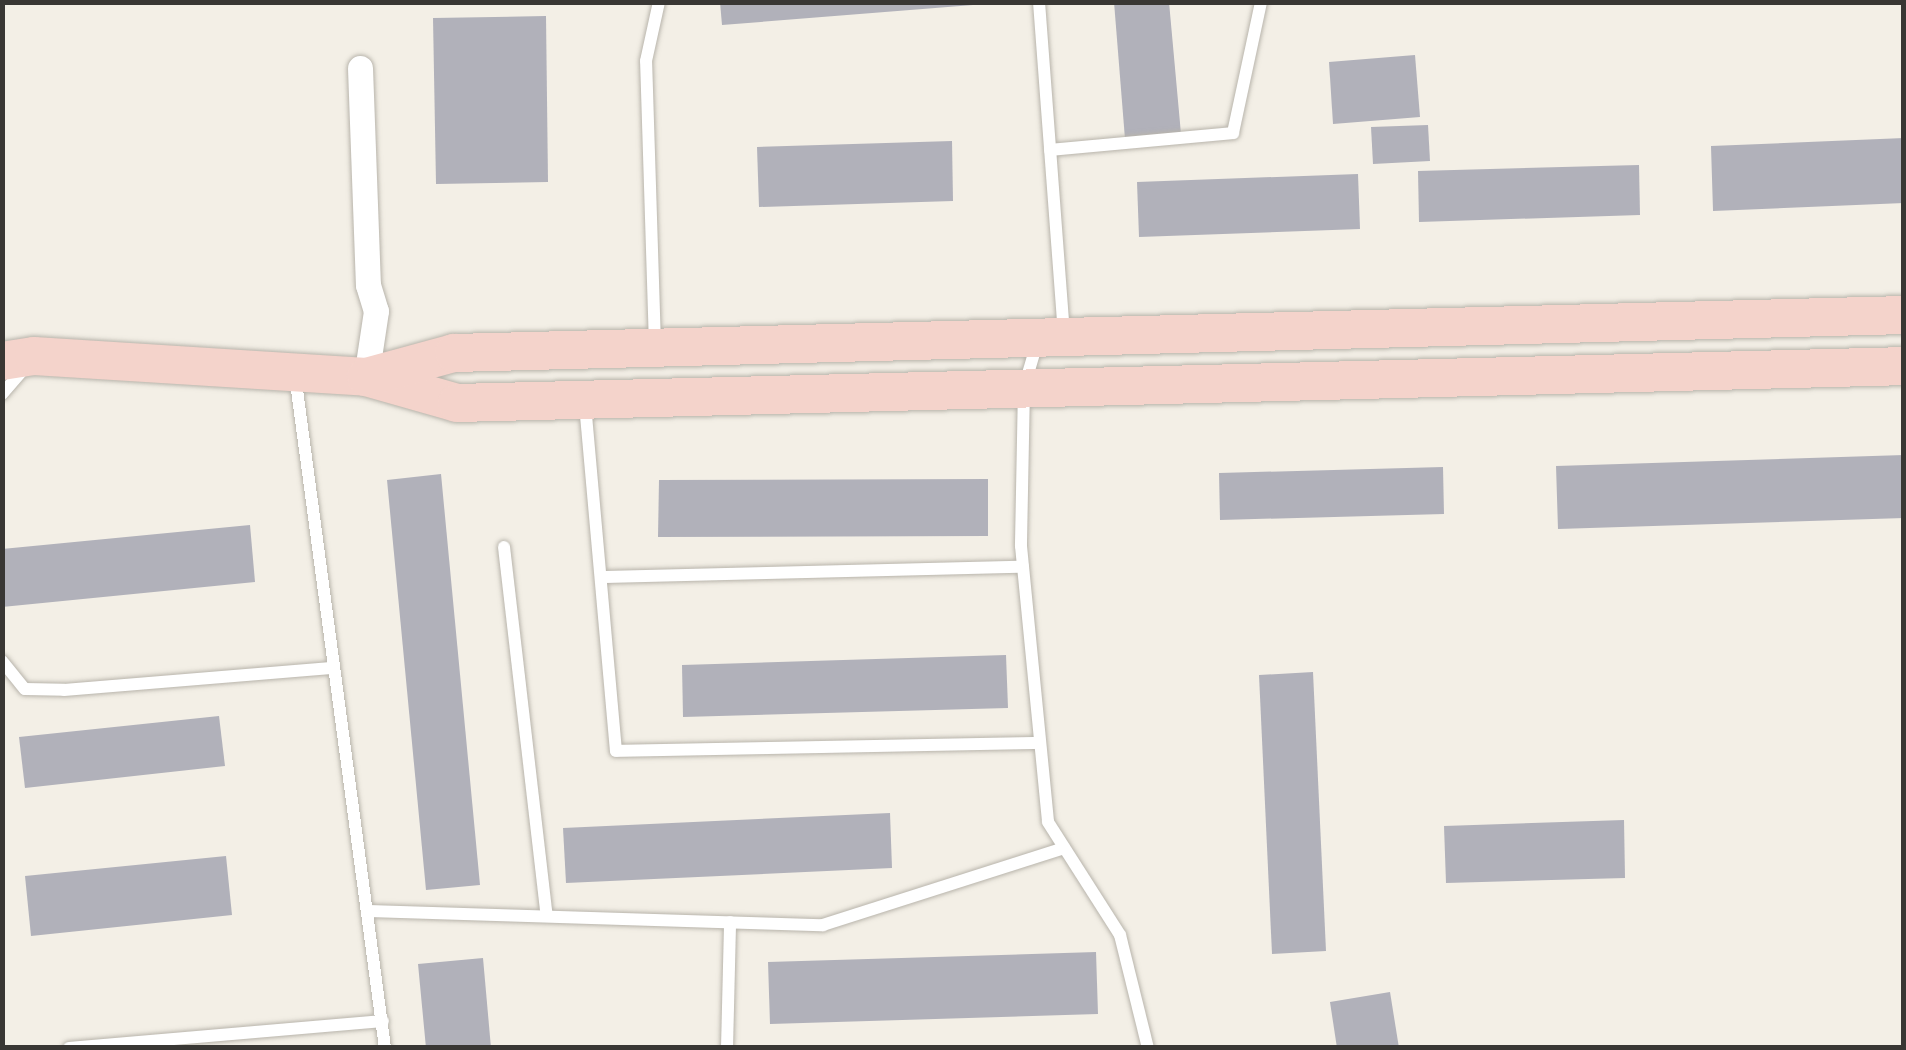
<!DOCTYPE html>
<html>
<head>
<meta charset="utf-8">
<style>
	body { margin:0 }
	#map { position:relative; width:1906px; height:1050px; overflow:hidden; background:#f3efe6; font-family:Mulish,sans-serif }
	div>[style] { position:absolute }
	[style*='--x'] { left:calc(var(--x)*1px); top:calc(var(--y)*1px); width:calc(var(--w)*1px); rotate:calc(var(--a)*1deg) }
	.building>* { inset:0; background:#b1b1ba }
	.roads { filter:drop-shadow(0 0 2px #b8b4ab) drop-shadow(0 0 2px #b8b4ab) }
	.lane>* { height:12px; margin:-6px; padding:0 6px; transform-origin:6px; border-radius:6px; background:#fff }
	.street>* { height:25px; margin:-12.5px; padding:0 12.5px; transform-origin:12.5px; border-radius:12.5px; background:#fff }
	.secondary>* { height:38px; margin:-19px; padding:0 19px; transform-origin:19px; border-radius:19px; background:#f4d3cb }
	span { translate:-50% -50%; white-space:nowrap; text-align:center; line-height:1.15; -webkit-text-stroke:10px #f3efe6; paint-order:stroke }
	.frame { position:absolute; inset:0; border:5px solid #393734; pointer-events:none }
</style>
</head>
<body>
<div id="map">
	<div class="building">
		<i style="clip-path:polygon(720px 2px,973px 2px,973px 5px,722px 25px)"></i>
		<i style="clip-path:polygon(1114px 2px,1169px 2px,1181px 134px,1125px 139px)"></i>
		<i style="clip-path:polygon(546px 16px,548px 182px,436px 184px,433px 18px)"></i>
		<i style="clip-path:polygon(1415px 55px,1420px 117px,1333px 124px,1329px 62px)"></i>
		<i style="clip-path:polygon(1428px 125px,1430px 161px,1373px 164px,1371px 127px)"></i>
		<i style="clip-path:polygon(1904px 138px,1904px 203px,1713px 211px,1711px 146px)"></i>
		<i style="clip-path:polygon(952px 141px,953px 201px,759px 207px,757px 147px)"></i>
		<i style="clip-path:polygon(1639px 165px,1640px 215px,1419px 222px,1418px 171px)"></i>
		<i style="clip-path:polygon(1358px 174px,1360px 229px,1139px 237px,1137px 182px)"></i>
		<i style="clip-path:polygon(1904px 455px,1904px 518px,1558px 529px,1556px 466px)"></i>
		<i style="clip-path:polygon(1443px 467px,1444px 514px,1220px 520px,1219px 473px)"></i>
		<i style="clip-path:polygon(441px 474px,480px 885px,426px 890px,387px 480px)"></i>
		<i style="clip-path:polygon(988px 479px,988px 536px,658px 537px,659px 480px)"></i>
		<i style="clip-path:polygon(250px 525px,255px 582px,2px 607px,2px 549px)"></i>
		<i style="clip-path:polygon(1006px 655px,1008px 708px,683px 717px,682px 665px)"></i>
		<i style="clip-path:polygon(1313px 672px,1326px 951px,1272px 954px,1259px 675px)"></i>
		<i style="clip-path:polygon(219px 716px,225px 766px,25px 788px,19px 737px)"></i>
		<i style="clip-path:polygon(890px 813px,892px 868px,566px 883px,563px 828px)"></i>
		<i style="clip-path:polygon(1624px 820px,1625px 878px,1446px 883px,1444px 826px)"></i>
		<i style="clip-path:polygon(226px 856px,232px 915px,31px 936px,25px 876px)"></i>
		<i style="clip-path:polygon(1096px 952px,1098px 1014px,770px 1024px,768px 962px)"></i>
		<i style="clip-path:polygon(483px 958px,491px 1048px,426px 1048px,418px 964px)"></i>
		<i style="clip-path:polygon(1390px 992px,1399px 1048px,1337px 1048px,1330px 1002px)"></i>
	</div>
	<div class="roads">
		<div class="lane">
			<i style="--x:1039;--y:2;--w:333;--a:85.7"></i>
			<i style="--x:1050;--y:150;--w:184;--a:-5.3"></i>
			<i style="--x:1233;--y:133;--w:134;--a:-77.9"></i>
			<i style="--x:1038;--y:340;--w:49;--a:106.6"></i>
			<i style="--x:1024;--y:387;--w:159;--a:91.1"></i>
			<i style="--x:1021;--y:546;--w:277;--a:84.4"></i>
			<i style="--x:1048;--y:822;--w:134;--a:57.5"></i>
			<i style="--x:1120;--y:935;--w:116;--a:76.1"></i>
			<i style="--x:655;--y:345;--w:284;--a:-91.8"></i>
			<i style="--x:646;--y:61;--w:60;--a:-77.6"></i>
			<i style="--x:295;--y:375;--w:679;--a:82.38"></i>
			<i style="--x:2;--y:394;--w:38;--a:-49"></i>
			<i style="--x:585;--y:404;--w:348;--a:84.9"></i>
			<i style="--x:616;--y:751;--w:424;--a:-1.1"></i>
			<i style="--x:504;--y:547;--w:371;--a:83.4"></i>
			<i style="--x:601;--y:577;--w:422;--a:-1.4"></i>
			<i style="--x:2;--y:661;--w:36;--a:51"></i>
			<i style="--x:25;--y:689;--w:39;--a:1"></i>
			<i style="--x:64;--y:690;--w:271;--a:-4.7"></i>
			<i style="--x:367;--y:911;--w:456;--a:1.8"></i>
			<i style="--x:823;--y:925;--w:253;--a:-17.7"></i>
			<i style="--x:69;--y:1048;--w:315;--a:-4.9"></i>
			<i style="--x:727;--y:1048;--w:126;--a:-88.6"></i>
		</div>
		<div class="street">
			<i style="--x:360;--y:68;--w:217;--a:87.9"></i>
			<i style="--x:368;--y:285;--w:27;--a:73"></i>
			<i style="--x:376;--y:311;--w:67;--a:98.6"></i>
		</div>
		<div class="secondary">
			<i style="--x:2;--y:361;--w:32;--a:-9"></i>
			<i style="--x:34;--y:356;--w:333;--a:3.6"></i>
			<i style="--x:366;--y:377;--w:95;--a:15.9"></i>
			<i style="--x:457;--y:403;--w:1447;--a:-1.46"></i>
			<i style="--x:366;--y:377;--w:91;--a:-15.3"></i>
			<i style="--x:454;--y:353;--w:1450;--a:-1.5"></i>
		</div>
	</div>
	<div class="frame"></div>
</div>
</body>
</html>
